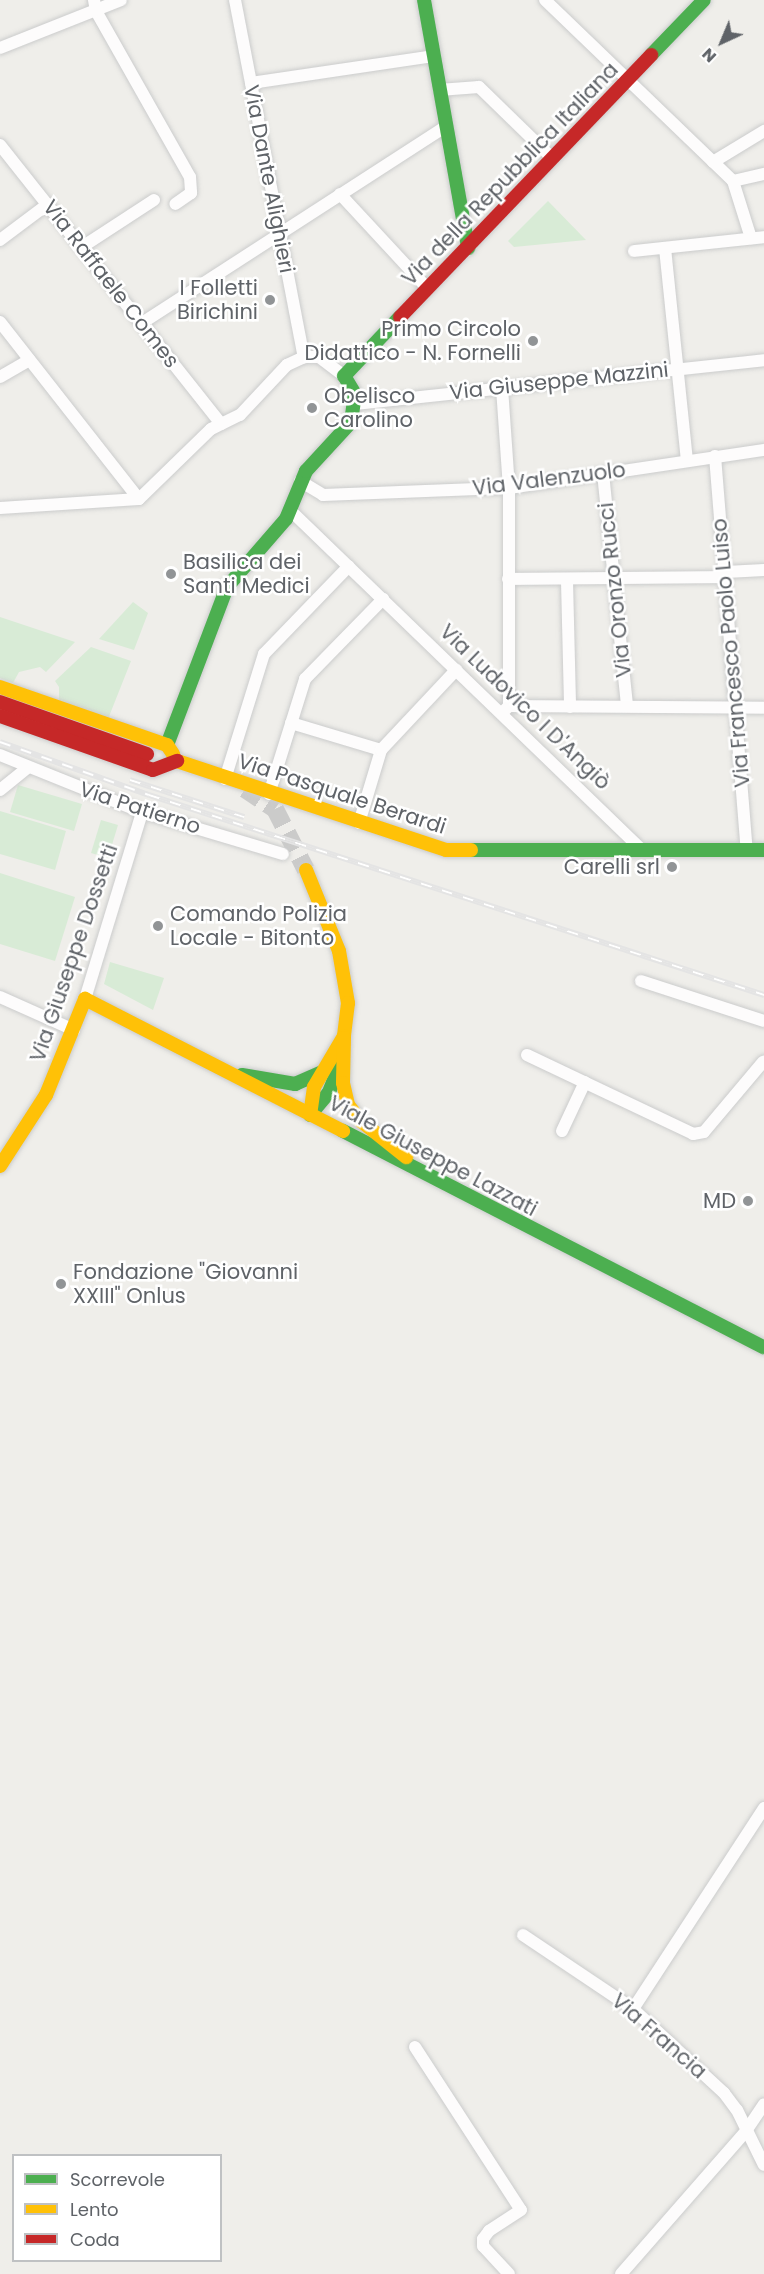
<!DOCTYPE html>
<html>
<head>
<meta charset="utf-8">
<style>
	body { margin:0 }
	#map { position:relative; width:764px; height:2274px; overflow:hidden; background:#efeeea; font-family:Poppins,sans-serif }
	div>[style] { position:absolute }
	[style*='--x'] { left:calc(var(--x)*1px); top:calc(var(--y)*1px); width:calc(var(--w)*1px); rotate:calc(var(--a)*1deg) }
	.green>* { inset:0; background:#d8ebd6 }
	.secondary-tunnel>* { height:18px; margin-top:-9px; transform-origin:0; background:repeating-linear-gradient(90deg,#cbcbca 0 18px,transparent 0 27px) }
	.roads { filter:drop-shadow(0 0 2px #cbcccc) drop-shadow(0 0 2px #cbcccc) }
	.street>* { height:12px; margin:-6px; padding:0 6px; transform-origin:6px; border-radius:6px; background:#fdfcfc }
	.fast>* { height:14px; margin:-7px; padding:0 7px; transform-origin:7px; border-radius:7px; background:#4caf50 }
	.slow>* { height:14px; margin:-7px; padding:0 7px; transform-origin:7px; border-radius:7px; background:#ffc107 }
	.jam>* { height:14px; margin:-7px; padding:0 7px; transform-origin:7px; border-radius:7px; background:#c62828 }
	.rail>* { height:6px; margin-top:-3px; transform-origin:0; background:repeating-linear-gradient(90deg,#fff 0 11px,#e4e4e4 0 22px); box-sizing:border-box; border-block:2px solid #e4e4e4 }
	.dots>* { width:16px; height:16px; translate:-50% -50%; box-sizing:border-box; border:3px solid #fff; border-radius:50% }
	span { translate:-50% -50%; white-space:nowrap; text-align:center; line-height:1.15; -webkit-text-stroke:5px #fff; paint-order:stroke }
	.street-label { font-size:21px; color:#5f6368 }
	.poi-label { font-size:21px; color:#5f6368 }
	.right { translate:-100% -50%; text-align:right }
	.left { translate:0 -50%; text-align:left }
	.legend { position:absolute; left:12px; top:2154px; width:210px; height:108px; box-sizing:border-box; background:#fff; border:2px solid #bfc1c3; margin:0; padding:8px 10px; list-style:none; font-size:18px; color:#5f6368 }
	.legend li { display:flex; align-items:center; gap:12px; height:30px }
	.legend b { width:30px; border:2px solid #bfc1c3 }
	.north { position:absolute; left:692px; top:12px; width:60px; height:60px; -webkit-text-stroke:4px #fff; paint-order:stroke; rotate:224deg; font-size:16px; font-weight:700; line-height:24px; text-align:center; color:#5f6368 }
	.north::after { content:''; display:block; margin:auto; width:21px; height:27px; background:#5f6368; clip-path:polygon(50% 0,100% 100%,50% 72%,0 100%) }
</style>
</head>
<body>
<div id="map">
	<div class="green">
		<i style="clip-path:polygon(548px 201px,586px 240px,514px 247px,508px 241px)"></i>
		<i style="clip-path:polygon(133px 602px,148px 613px,134px 650px,99px 639px)"></i>
		<i style="clip-path:polygon(0 617px,75px 642px,46px 672px,40px 667px,19px 672px,13px 683px,0 678px)"></i>
		<i style="clip-path:polygon(91px 647px,131px 661px,108px 719px,59px 703px,59px 687px,55px 681px)"></i>
		<i style="clip-path:polygon(18px 785px,82px 804px,74px 831px,10px 812px)"></i>
		<i style="clip-path:polygon(0 811px,66px 831px,55px 870px,0 854px)"></i>
		<i style="clip-path:polygon(101px 820px,118px 825px,108px 858px,91px 853px)"></i>
		<i style="clip-path:polygon(0 873px,75px 897px,55px 961px,0 944px)"></i>
		<i style="clip-path:polygon(110px 962px,164px 978px,153px 1010px,104px 984px)"></i>
	</div>
	<div class="secondary-tunnel">
		<i style="--x:245;--y:789;--w:36;--a:34"></i>
		<i style="--x:275;--y:809;--w:68;--a:63.1"></i>
	</div>
	<div class="roads">
		<div class="street">
			<i style="--x:94;--y:0;--w:11;--a:80"></i>
			<i style="--x:96;--y:11;--w:191;--a:60.5"></i>
			<i style="--x:190;--y:177;--w:16;--a:86"></i>
			<i style="--x:191;--y:193;--w:19;--a:145"></i>
			<i style="--x:235;--y:0;--w:364;--a:79.1"></i>
			<i style="--x:545;--y:0;--w:261;--a:43.9"></i>
			<i style="--x:733;--y:181;--w:60;--a:72.5"></i>
			<i style="--x:0;--y:48;--w:130;--a:-21.6"></i>
			<i style="--x:251;--y:83;--w:184;--a:-8.4"></i>
			<i style="--x:439;--y:90;--w:40;--a:-4.3"></i>
			<i style="--x:479;--y:87;--w:103;--a:44.2"></i>
			<i style="--x:0;--y:145;--w:356;--a:51.6"></i>
			<i style="--x:713;--y:162;--w:60;--a:-31.3"></i>
			<i style="--x:733;--y:181;--w:32;--a:-13"></i>
			<i style="--x:340;--y:194;--w:129;--a:47.2"></i>
			<i style="--x:0;--y:240;--w:60;--a:-36.9"></i>
			<i style="--x:82;--y:247;--w:86;--a:-33.1"></i>
			<i style="--x:665;--y:248;--w:214;--a:84.1"></i>
			<i style="--x:634;--y:251;--w:131;--a:-6.1"></i>
			<i style="--x:0;--y:322;--w:225;--a:51.9"></i>
			<i style="--x:142;--y:323;--w:359;--a:-32.9"></i>
			<i style="--x:0;--y:377;--w:34;--a:-30"></i>
			<i style="--x:502;--y:388;--w:100;--a:86"></i>
			<i style="--x:509;--y:488;--w:218;--a:90"></i>
			<i style="--x:355;--y:404;--w:411;--a:-6.1"></i>
			<i style="--x:715;--y:456;--w:395;--a:85.4"></i>
			<i style="--x:603;--y:473;--w:234;--a:84.1"></i>
			<i style="--x:300;--y:481;--w:27;--a:31"></i>
			<i style="--x:323;--y:495;--w:186;--a:-2.2"></i>
			<i style="--x:509;--y:488;--w:258;--a:-8.5"></i>
			<i style="--x:0;--y:508;--w:139;--a:-3.7"></i>
			<i style="--x:139;--y:499;--w:100;--a:-44.2"></i>
			<i style="--x:211;--y:429;--w:32;--a:-26"></i>
			<i style="--x:240;--y:415;--w:69;--a:-46.8"></i>
			<i style="--x:287;--y:365;--w:19;--a:-25"></i>
			<i style="--x:304;--y:357;--w:15;--a:0"></i>
			<i style="--x:319;--y:357;--w:31;--a:37"></i>
			<i style="--x:291;--y:511;--w:488;--a:44"></i>
			<i style="--x:726;--y:572;--w:38;--a:-3"></i>
			<i style="--x:508;--y:579;--w:218;--a:-0.5"></i>
			<i style="--x:567;--y:581;--w:126;--a:88.6"></i>
			<i style="--x:503;--y:712;--w:8;--a:-45"></i>
			<i style="--x:509;--y:706;--w:255;--a:0.4"></i>
			<i style="--x:291;--y:723;--w:94;--a:16.7"></i>
			<i style="--x:0;--y:755;--w:153;--a:21.9"></i>
			<i style="--x:142;--y:812;--w:147;--a:16.6"></i>
			<i style="--x:225;--y:779;--w:131;--a:-72.7"></i>
			<i style="--x:264;--y:654;--w:122;--a:-46"></i>
			<i style="--x:0;--y:790;--w:36;--a:-39"></i>
			<i style="--x:269;--y:794;--w:121;--a:-72.6"></i>
			<i style="--x:305;--y:679;--w:112;--a:-45.7"></i>
			<i style="--x:359;--y:823;--w:76;--a:-73.2"></i>
			<i style="--x:381;--y:750;--w:110;--a:-46.8"></i>
			<i style="--x:641;--y:981;--w:129;--a:18"></i>
			<i style="--x:0;--y:997;--w:81;--a:24"></i>
			<i style="--x:85;--y:999;--w:195;--a:-73"></i>
			<i style="--x:527;--y:1055;--w:184;--a:25.4"></i>
			<i style="--x:693;--y:1134;--w:11;--a:-10"></i>
			<i style="--x:704;--y:1132;--w:92;--a:-49.9"></i>
			<i style="--x:562;--y:1131;--w:54;--a:-64.9"></i>
			<i style="--x:523;--y:1935;--w:133;--a:33.9"></i>
			<i style="--x:633;--y:2009;--w:124;--a:42.7"></i>
			<i style="--x:724;--y:2093;--w:21;--a:53"></i>
			<i style="--x:737;--y:2110;--w:61;--a:63.9"></i>
			<i style="--x:633;--y:2009;--w:240;--a:-56.9"></i>
			<i style="--x:415;--y:2047;--w:194;--a:57"></i>
			<i style="--x:521;--y:2210;--w:38;--a:147"></i>
			<i style="--x:489;--y:2231;--w:10;--a:127"></i>
			<i style="--x:483;--y:2239;--w:7;--a:90"></i>
			<i style="--x:483;--y:2246;--w:38;--a:47"></i>
			<i style="--x:621;--y:2274;--w:190;--a:-48.8"></i>
			<i style="--x:746;--y:2131;--w:32;--a:-56"></i>
		</div>
		<div class="fast">
			<i style="--x:424;--y:0;--w:252;--a:79.9"></i>
			<i style="--x:651;--y:55;--w:76;--a:-46.1"></i>
			<i style="--x:167;--y:745;--w:169;--a:-69.2"></i>
			<i style="--x:227;--y:587;--w:90;--a:-49.1"></i>
			<i style="--x:286;--y:519;--w:52;--a:-67.4"></i>
			<i style="--x:306;--y:471;--w:67;--a:-47.4"></i>
			<i style="--x:351;--y:422;--w:28;--a:-82"></i>
			<i style="--x:355;--y:394;--w:21;--a:-121"></i>
			<i style="--x:344;--y:376;--w:81;--a:-46.5"></i>
			<i style="--x:471;--y:850;--w:293;--a:0"></i>
			<i style="--x:242;--y:1075;--w:54;--a:9.6"></i>
			<i style="--x:295;--y:1084;--w:30;--a:-24"></i>
			<i style="--x:310;--y:1115;--w:30;--a:-50"></i>
			<i style="--x:329;--y:1092;--w:27;--a:-68"></i>
			<i style="--x:343;--y:1131;--w:473;--a:27.2"></i>
		</div>
		<div class="slow">
			<i style="--x:0;--y:687;--w:177;--a:19.2"></i>
			<i style="--x:167;--y:745;--w:11;--a:56"></i>
			<i style="--x:177;--y:761;--w:283;--a:18.3"></i>
			<i style="--x:446;--y:850;--w:25;--a:0"></i>
			<i style="--x:306;--y:870;--w:87;--a:67.8"></i>
			<i style="--x:339;--y:951;--w:53;--a:80.2"></i>
			<i style="--x:348;--y:1003;--w:33;--a:97"></i>
			<i style="--x:344;--y:1036;--w:59;--a:120.5"></i>
			<i style="--x:314;--y:1087;--w:28;--a:98"></i>
			<i style="--x:344;--y:1038;--w:45;--a:91.3"></i>
			<i style="--x:343;--y:1083;--w:23;--a:77"></i>
			<i style="--x:348;--y:1105;--w:21;--a:51"></i>
			<i style="--x:361;--y:1121;--w:58;--a:38.7"></i>
			<i style="--x:0;--y:1166;--w:85;--a:-57.1"></i>
			<i style="--x:46;--y:1095;--w:104;--a:-67.9"></i>
			<i style="--x:85;--y:999;--w:290;--a:27.1"></i>
		</div>
		<div class="jam">
			<i style="--x:400;--y:317;--w:363;--a:-46.2"></i>
			<i style="--x:0;--y:702;--w:156;--a:19.5"></i>
			<i style="--x:0;--y:716;--w:162;--a:19.4"></i>
			<i style="--x:153;--y:770;--w:26;--a:-21"></i>
		</div>
	</div>
	<div class="rail">
		<i style="--x:0;--y:742;--w:158;--a:19.6"></i>
		<i style="--x:149;--y:795;--w:647;--a:18.01"></i>
		<i style="--x:130;--y:780;--w:120;--a:18"></i>
	</div>
	<div class="dots">
		<i style="left:270px;top:300px;background:#919496"></i>
		<i style="left:533px;top:341px;background:#919496"></i>
		<i style="left:312px;top:408px;background:#919496"></i>
		<i style="left:171px;top:574px;background:#919496"></i>
		<i style="left:672px;top:867px;background:#919496"></i>
		<i style="left:158px;top:926px;background:#919496"></i>
		<i style="left:748px;top:1201px;background:#919496"></i>
		<i style="left:61px;top:1284px;background:#919496"></i>
	</div>
	<div class="street-label">
		<span style="left:510px;top:174px;rotate:-46deg">Via della Repubblica Italiana</span>
		<span style="left:269px;top:179px;rotate:79deg">Via Dante Alighieri</span>
		<span style="left:111px;top:284px;rotate:52deg">Via Raffaele Comes</span>
		<span style="left:559px;top:381px;rotate:-6deg">Via Giuseppe Mazzini</span>
		<span style="left:549px;top:479px;rotate:-7deg">Via Valenzuolo</span>
		<span style="left:615px;top:590px;rotate:-96deg">Via Oronzo Rucci</span>
		<span style="left:731px;top:653px;rotate:-95deg">Via Francesco Paolo Luiso</span>
		<span style="left:525px;top:707px;rotate:44deg">Via Ludovico I D'Angiò</span>
		<span style="left:342px;top:794px;rotate:18deg">Via Pasquale Berardi</span>
		<span style="left:140px;top:808px;rotate:18deg">Via Patierno</span>
		<span style="left:74px;top:953px;rotate:-71deg">Via Giuseppe Dossetti</span>
		<span style="left:433px;top:1156px;rotate:28deg">Viale Giuseppe Lazzati</span>
		<span style="left:659px;top:2036px;rotate:41deg">Via Francia</span>
	</div>
	<div class="poi-label">
		<span class="right" style="left:258px;top:300px">I Folletti<br>Birichini</span>
		<span class="right" style="left:521px;top:341px">Primo Circolo<br>Didattico - N. Fornelli</span>
		<span class="left" style="left:324px;top:408px">Obelisco<br>Carolino</span>
		<span class="left" style="left:183px;top:574px">Basilica dei<br>Santi Medici</span>
		<span class="right" style="left:660px;top:867px">Carelli srl</span>
		<span class="left" style="left:170px;top:926px">Comando Polizia<br>Locale - Bitonto</span>
		<span class="right" style="left:736px;top:1201px">MD</span>
		<span class="left" style="left:73px;top:1284px">Fondazione "Giovanni<br>XXIII" Onlus</span>
	</div>
	<ul class="legend">
	<li><b style="height:8px;background:#4caf50"></b>Scorrevole</li>
	<li><b style="height:8px;background:#ffc107"></b>Lento</li>
	<li><b style="height:8px;background:#c62828"></b>Coda</li>
	</ul>
	<div class="north">N</div>
</div>
</body>
</html>
